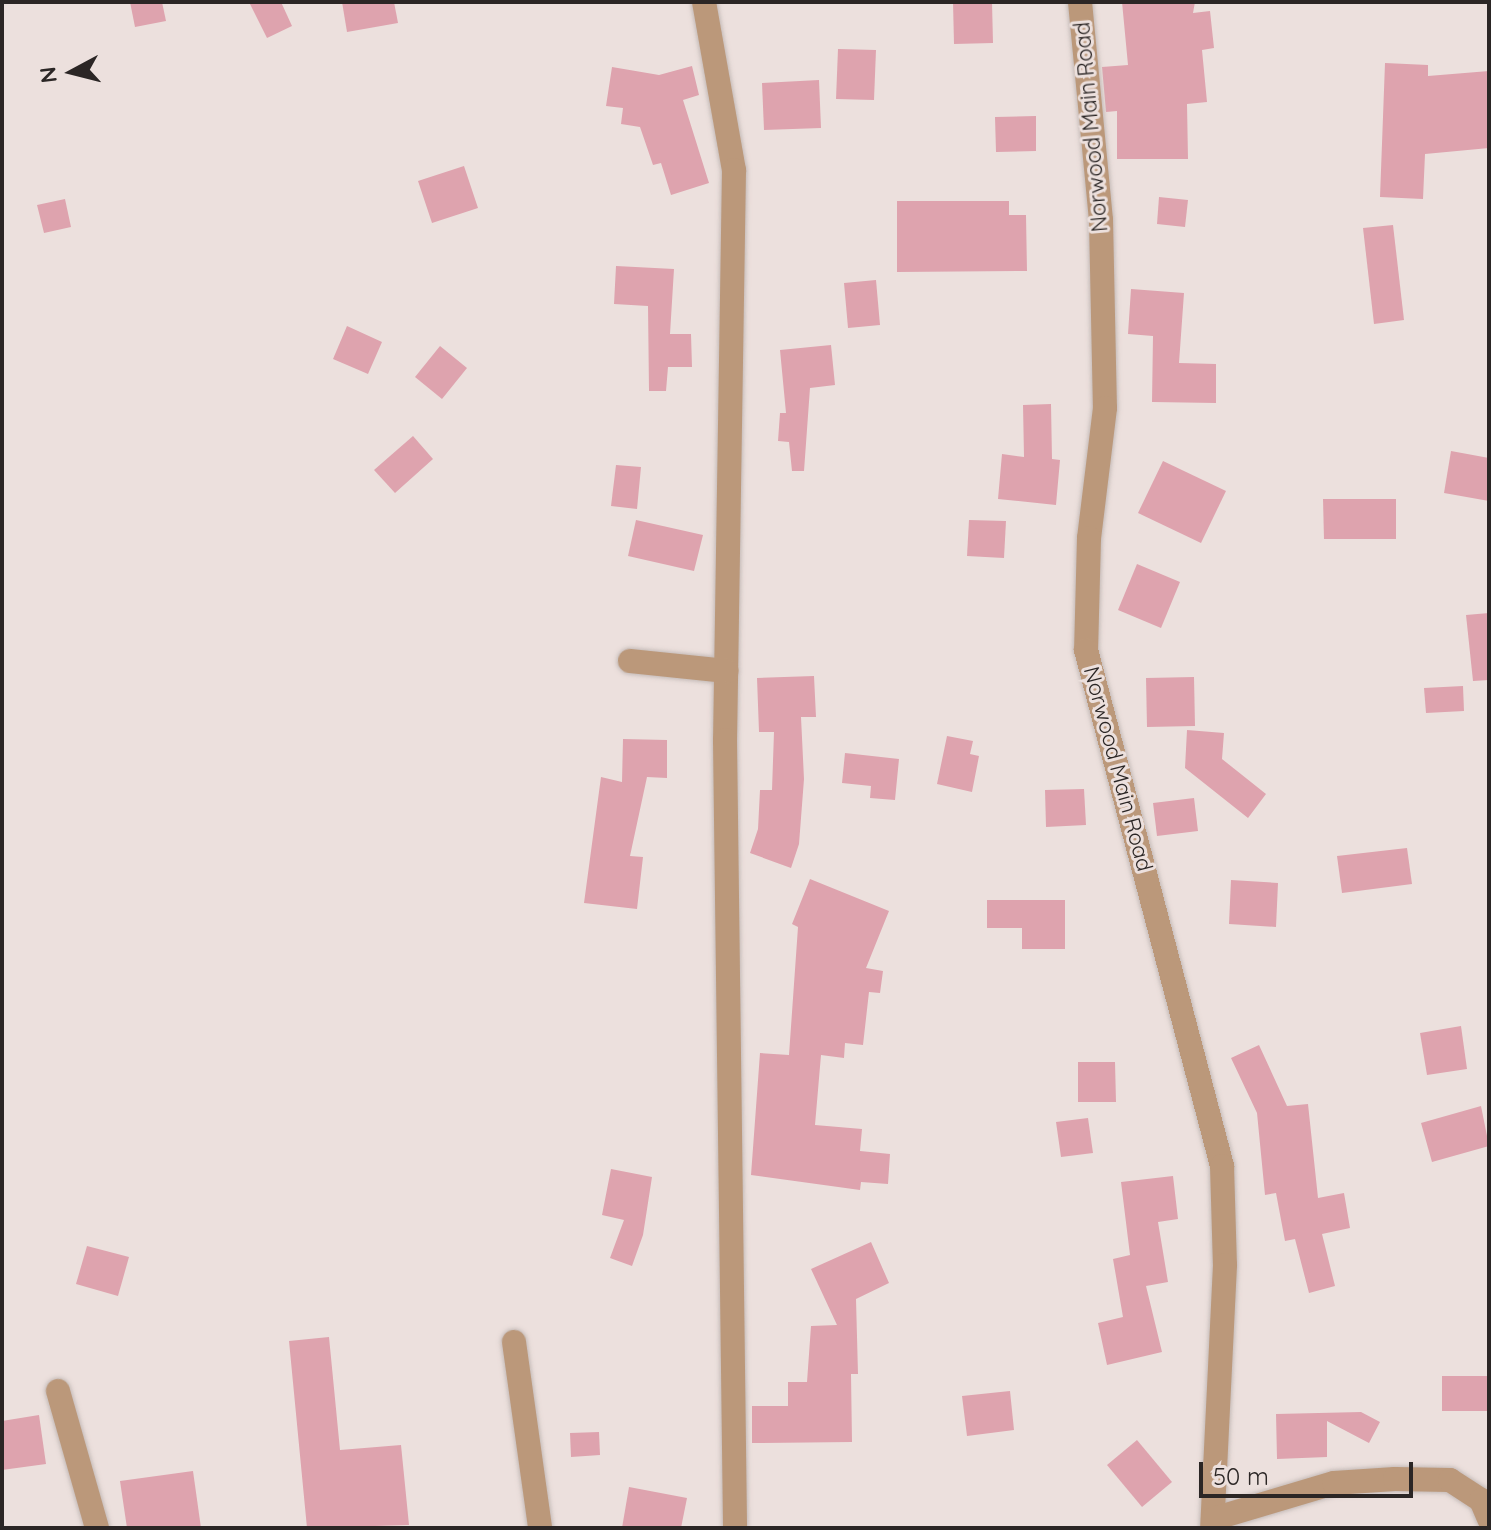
<!DOCTYPE html>
<html>
<head>
<meta charset="utf-8">
<style>
	body { margin:0 }
	#map { position:relative; width:1491px; height:1530px; overflow:hidden; background:#ece0dd; font-family:Quicksand,sans-serif }
	div>[style] { position:absolute }
	[style*='--x'] { left:calc(var(--x)*1px); top:calc(var(--y)*1px); width:calc(var(--w)*1px); rotate:calc(var(--a)*1deg) }
	.building>* { inset:0; background:#dea3ae }
	.roads { filter:drop-shadow(0 0 2px #c5bbb8) drop-shadow(0 0 2px #c5bbb8) }
	.minor>* { height:24px; margin:-12px; padding:0 12px; transform-origin:12px; border-radius:12px; background:#bb987a }
	span { translate:-50% -50%; white-space:nowrap; text-align:center; line-height:1.15; -webkit-text-stroke:6px #ece0dd; paint-order:stroke }
	.street-label { font-size:22px; color:#2b2625 }
	.frame { position:absolute; inset:0; border:4px solid #2b2625; pointer-events:none }
	.north { position:absolute; left:32px; top:32px; width:80px; height:80px; -webkit-text-stroke:6px #ece0dd; paint-order:stroke; rotate:263deg; font-size:22px; font-weight:700; line-height:32px; text-align:center; color:#2b2625 }
	.north::after { content:''; display:block; margin:auto; width:28px; height:36px; background:#2b2625; clip-path:polygon(50% 0,100% 100%,50% 72%,0 100%) }
	.scale { position:absolute; left:1199px; top:1462px; width:214px; height:36px; box-sizing:border-box; border:4px solid #2b2625; border-top:0; padding-left:10px; font-size:24px; line-height:28px; white-space:nowrap; color:#2b2625; -webkit-text-stroke:6px #ece0dd; paint-order:stroke }
</style>
</head>
<body>
<div id="map">
	<div class="building">
		<i style="clip-path:polygon(130px 2px,162px 2px,166px 21px,135px 27px)"></i>
		<i style="clip-path:polygon(249px 2px,281px 2px,292px 26px,267px 38px)"></i>
		<i style="clip-path:polygon(342px 2px,394px 2px,398px 23px,347px 32px)"></i>
		<i style="clip-path:polygon(953px 2px,992px 2px,993px 43px,954px 44px)"></i>
		<i style="clip-path:polygon(1122px 2px,1195px 2px,1193px 13px,1210px 11px,1214px 48px,1202px 50px,1207px 102px,1187px 104px,1188px 159px,1117px 159px,1117px 111px,1106px 112px,1102px 67px,1128px 65px)"></i>
		<i style="clip-path:polygon(838px 49px,876px 50px,874px 100px,836px 99px)"></i>
		<i style="clip-path:polygon(1385px 63px,1428px 65px,1428px 76px,1489px 71px,1489px 148px,1425px 154px,1423px 199px,1380px 197px)"></i>
		<i style="clip-path:polygon(692px 66px,699px 95px,683px 100px,709px 183px,671px 195px,661px 163px,653px 165px,640px 127px,621px 124px,623px 108px,606px 106px,612px 67px,659px 75px)"></i>
		<i style="clip-path:polygon(819px 80px,821px 128px,764px 130px,762px 83px)"></i>
		<i style="clip-path:polygon(1036px 116px,1036px 151px,996px 152px,995px 117px)"></i>
		<i style="clip-path:polygon(464px 166px,478px 208px,432px 223px,418px 181px)"></i>
		<i style="clip-path:polygon(1159px 197px,1188px 200px,1185px 227px,1157px 224px)"></i>
		<i style="clip-path:polygon(65px 199px,71px 227px,44px 233px,37px 205px)"></i>
		<i style="clip-path:polygon(897px 201px,1009px 201px,1009px 215px,1026px 215px,1027px 271px,897px 272px)"></i>
		<i style="clip-path:polygon(1393px 225px,1404px 320px,1374px 324px,1363px 228px)"></i>
		<i style="clip-path:polygon(616px 266px,674px 269px,670px 334px,691px 334px,692px 367px,668px 367px,666px 391px,649px 391px,648px 306px,614px 304px)"></i>
		<i style="clip-path:polygon(876px 280px,880px 325px,848px 328px,844px 283px)"></i>
		<i style="clip-path:polygon(1131px 289px,1184px 293px,1179px 363px,1216px 364px,1216px 403px,1152px 402px,1153px 336px,1128px 334px)"></i>
		<i style="clip-path:polygon(347px 326px,382px 342px,368px 374px,333px 359px)"></i>
		<i style="clip-path:polygon(831px 345px,835px 385px,810px 388px,804px 471px,792px 471px,789px 442px,778px 441px,780px 413px,786px 413px,780px 350px)"></i>
		<i style="clip-path:polygon(440px 346px,467px 368px,442px 399px,415px 377px)"></i>
		<i style="clip-path:polygon(1051px 404px,1052px 459px,1060px 460px,1056px 505px,998px 499px,1002px 454px,1024px 457px,1023px 405px)"></i>
		<i style="clip-path:polygon(413px 436px,433px 459px,395px 493px,374px 470px)"></i>
		<i style="clip-path:polygon(1451px 451px,1489px 458px,1489px 501px,1444px 493px)"></i>
		<i style="clip-path:polygon(1163px 461px,1226px 491px,1201px 543px,1138px 513px)"></i>
		<i style="clip-path:polygon(616px 465px,641px 467px,637px 509px,611px 506px)"></i>
		<i style="clip-path:polygon(1323px 499px,1396px 499px,1396px 539px,1324px 539px)"></i>
		<i style="clip-path:polygon(636px 520px,703px 535px,694px 571px,628px 556px)"></i>
		<i style="clip-path:polygon(969px 520px,1006px 521px,1004px 558px,967px 556px)"></i>
		<i style="clip-path:polygon(1137px 564px,1180px 582px,1161px 628px,1118px 610px)"></i>
		<i style="clip-path:polygon(1489px 613px,1489px 680px,1473px 681px,1466px 615px)"></i>
		<i style="clip-path:polygon(814px 676px,816px 717px,801px 717px,804px 779px,799px 844px,791px 868px,750px 853px,758px 829px,760px 790px,772px 790px,774px 732px,759px 732px,757px 678px)"></i>
		<i style="clip-path:polygon(1194px 677px,1195px 726px,1147px 727px,1146px 678px)"></i>
		<i style="clip-path:polygon(1463px 686px,1464px 711px,1426px 713px,1424px 688px)"></i>
		<i style="clip-path:polygon(1187px 730px,1224px 733px,1222px 759px,1266px 794px,1248px 818px,1185px 768px)"></i>
		<i style="clip-path:polygon(947px 736px,973px 741px,970px 754px,979px 756px,972px 792px,937px 784px)"></i>
		<i style="clip-path:polygon(623px 739px,667px 740px,667px 778px,647px 777px,630px 856px,643px 857px,637px 909px,584px 903px,601px 777px,622px 782px)"></i>
		<i style="clip-path:polygon(845px 753px,899px 759px,895px 800px,870px 798px,871px 786px,842px 783px)"></i>
		<i style="clip-path:polygon(1084px 789px,1086px 825px,1046px 827px,1045px 790px)"></i>
		<i style="clip-path:polygon(1194px 798px,1198px 831px,1157px 836px,1153px 803px)"></i>
		<i style="clip-path:polygon(1407px 848px,1412px 884px,1342px 893px,1337px 856px)"></i>
		<i style="clip-path:polygon(810px 879px,889px 911px,866px 968px,883px 971px,880px 993px,869px 992px,863px 1045px,845px 1043px,844px 1058px,821px 1055px,815px 1125px,862px 1129px,860px 1151px,890px 1154px,888px 1184px,861px 1182px,860px 1190px,751px 1175px,760px 1053px,789px 1055px,798px 927px,792px 924px)"></i>
		<i style="clip-path:polygon(1231px 880px,1278px 883px,1276px 927px,1229px 924px)"></i>
		<i style="clip-path:polygon(987px 900px,1065px 900px,1065px 949px,1022px 949px,1022px 928px,987px 928px)"></i>
		<i style="clip-path:polygon(1461px 1026px,1467px 1069px,1427px 1075px,1420px 1033px)"></i>
		<i style="clip-path:polygon(1259px 1045px,1287px 1106px,1308px 1104px,1318px 1198px,1344px 1193px,1350px 1228px,1322px 1234px,1335px 1286px,1309px 1293px,1295px 1239px,1285px 1241px,1276px 1193px,1265px 1195px,1257px 1113px,1231px 1058px)"></i>
		<i style="clip-path:polygon(1078px 1062px,1115px 1062px,1116px 1102px,1078px 1102px)"></i>
		<i style="clip-path:polygon(1481px 1106px,1489px 1146px,1432px 1162px,1421px 1123px)"></i>
		<i style="clip-path:polygon(1088px 1118px,1093px 1153px,1061px 1157px,1056px 1122px)"></i>
		<i style="clip-path:polygon(611px 1169px,652px 1177px,643px 1235px,632px 1266px,610px 1258px,624px 1220px,602px 1215px)"></i>
		<i style="clip-path:polygon(1173px 1176px,1178px 1219px,1158px 1222px,1168px 1282px,1146px 1286px,1162px 1352px,1107px 1365px,1098px 1323px,1123px 1317px,1113px 1259px,1130px 1255px,1121px 1182px)"></i>
		<i style="clip-path:polygon(871px 1242px,889px 1283px,856px 1299px,858px 1374px,851px 1374px,852px 1442px,752px 1443px,752px 1406px,788px 1406px,788px 1382px,807px 1382px,811px 1326px,837px 1325px,811px 1269px)"></i>
		<i style="clip-path:polygon(87px 1246px,129px 1257px,118px 1296px,76px 1284px)"></i>
		<i style="clip-path:polygon(329px 1337px,340px 1450px,401px 1445px,409px 1525px,307px 1528px,289px 1341px)"></i>
		<i style="clip-path:polygon(1442px 1376px,1489px 1376px,1489px 1411px,1442px 1411px)"></i>
		<i style="clip-path:polygon(1010px 1391px,1014px 1430px,967px 1436px,962px 1396px)"></i>
		<i style="clip-path:polygon(1361px 1412px,1380px 1422px,1369px 1443px,1327px 1421px,1327px 1457px,1277px 1459px,1276px 1414px)"></i>
		<i style="clip-path:polygon(39px 1415px,46px 1464px,2px 1470px,2px 1421px)"></i>
		<i style="clip-path:polygon(599px 1432px,600px 1455px,571px 1457px,570px 1433px)"></i>
		<i style="clip-path:polygon(1137px 1440px,1172px 1482px,1142px 1507px,1107px 1465px)"></i>
		<i style="clip-path:polygon(193px 1471px,201px 1528px,127px 1528px,120px 1481px)"></i>
		<i style="clip-path:polygon(629px 1487px,687px 1498px,681px 1528px,622px 1528px)"></i>
	</div>
	<div class="roads">
		<div class="minor">
			<i style="--x:704;--y:2;--w:171;--a:79.9"></i>
			<i style="--x:734;--y:170;--w:570;--a:90.9"></i>
			<i style="--x:725;--y:740;--w:788;--a:89.27"></i>
			<i style="--x:1080;--y:2;--w:219;--a:84.5"></i>
			<i style="--x:1101;--y:220;--w:188;--a:88.8"></i>
			<i style="--x:1105;--y:408;--w:131;--a:97"></i>
			<i style="--x:1089;--y:538;--w:112;--a:91.5"></i>
			<i style="--x:1086;--y:650;--w:534;--a:75.23"></i>
			<i style="--x:1222;--y:1166;--w:99;--a:88.3"></i>
			<i style="--x:1225;--y:1265;--w:263;--a:92.8"></i>
			<i style="--x:630;--y:661;--w:97;--a:5.9"></i>
			<i style="--x:514;--y:1342;--w:188;--a:82"></i>
			<i style="--x:58;--y:1391;--w:142;--a:74.1"></i>
			<i style="--x:1213;--y:1519;--w:126;--a:-16.6"></i>
			<i style="--x:1334;--y:1483;--w:61;--a:-3.8"></i>
			<i style="--x:1395;--y:1479;--w:55;--a:1"></i>
			<i style="--x:1450;--y:1480;--w:37;--a:33"></i>
			<i style="--x:1481;--y:1500;--w:21;--a:67"></i>
		</div>
	</div>
	<div class="street-label">
		<span style="left:1091px;top:127px;rotate:-95deg">Norwood Main Road</span>
		<span style="left:1118px;top:769px;rotate:75deg">Norwood Main Road</span>
	</div>
	<div class="frame"></div>
	<div class="north">N</div>
	<div class="scale">50 m</div>
</div>
</body>
</html>
